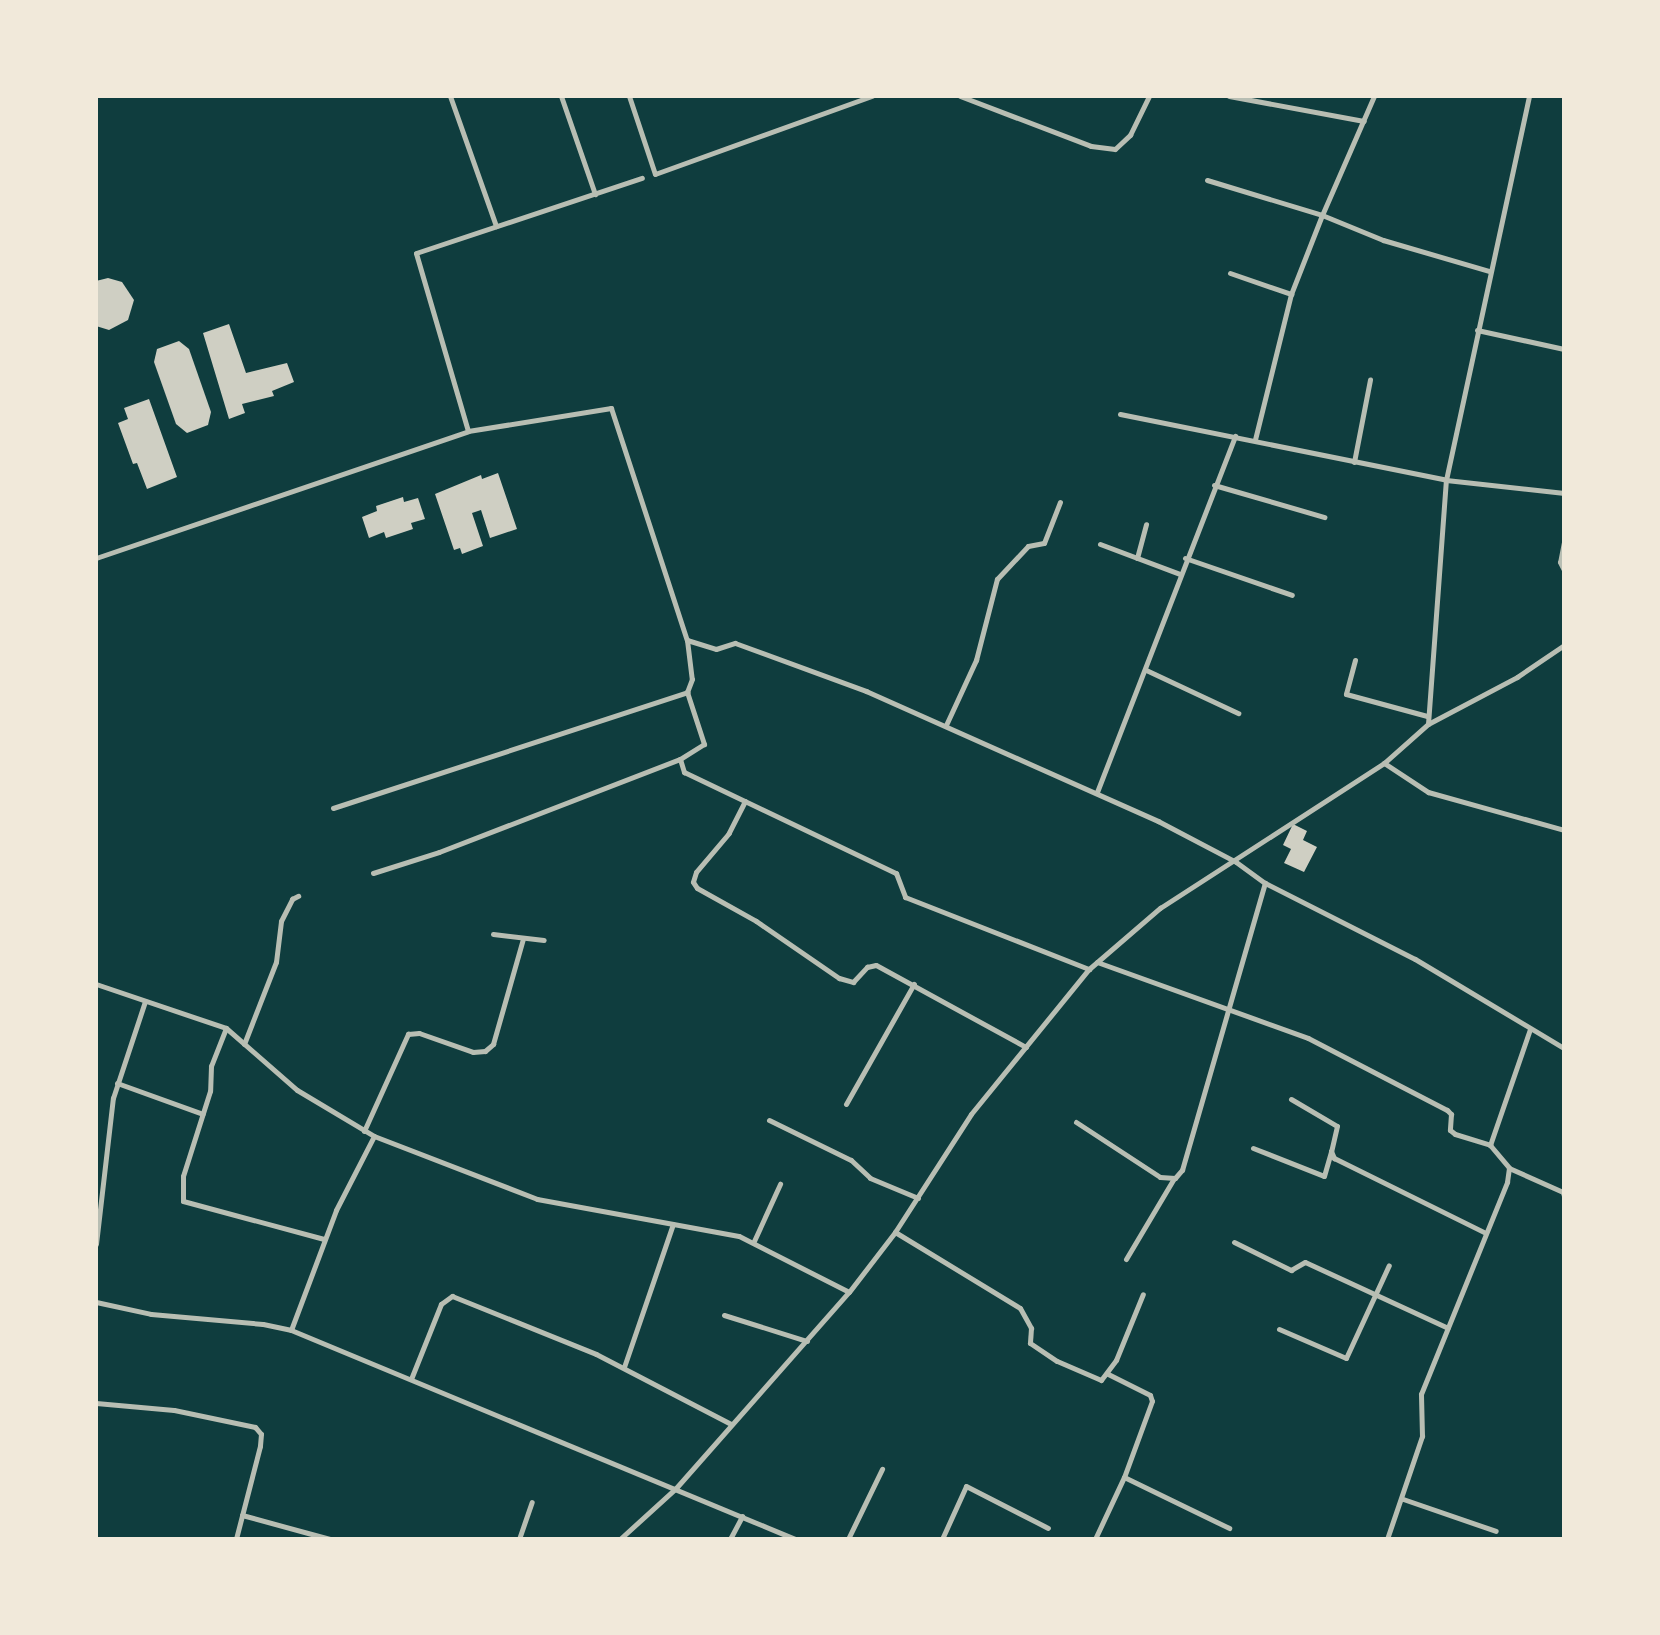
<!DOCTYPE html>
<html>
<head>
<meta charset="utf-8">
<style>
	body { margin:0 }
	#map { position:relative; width:1660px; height:1635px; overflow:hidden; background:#0f3d3e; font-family:Cabin,sans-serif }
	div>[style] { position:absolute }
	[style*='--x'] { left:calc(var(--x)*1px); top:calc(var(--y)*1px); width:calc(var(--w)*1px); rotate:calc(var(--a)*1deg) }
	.building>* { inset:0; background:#cfcfc3 }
	.minor>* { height:5px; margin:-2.5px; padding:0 2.5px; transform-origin:2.5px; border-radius:2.5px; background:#b8beb3 }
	span { translate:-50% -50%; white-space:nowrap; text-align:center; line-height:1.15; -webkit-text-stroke:7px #f1e9da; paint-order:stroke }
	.frame { position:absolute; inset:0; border:98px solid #f1e9da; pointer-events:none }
</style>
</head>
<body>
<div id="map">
	<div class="building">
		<i style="clip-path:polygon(108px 278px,122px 282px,134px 300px,128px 320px,109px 330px,96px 326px,96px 281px)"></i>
		<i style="clip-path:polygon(229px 324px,246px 373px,287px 363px,294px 382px,272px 391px,274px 396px,242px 404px,245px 413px,229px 419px,203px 333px)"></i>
		<i style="clip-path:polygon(179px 341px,189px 349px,211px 412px,208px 425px,187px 433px,176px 424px,154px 362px,157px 349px)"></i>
		<i style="clip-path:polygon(149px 399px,177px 477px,147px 489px,137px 463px,133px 464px,118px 423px,128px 419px,124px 408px)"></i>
		<i style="clip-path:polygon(498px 473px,517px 529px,490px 538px,481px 510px,472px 513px,483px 546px,462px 554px,460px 548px,454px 550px,435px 494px,481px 475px,482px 479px)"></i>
		<i style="clip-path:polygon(403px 497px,404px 502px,418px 498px,425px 519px,411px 523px,413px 529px,386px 538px,384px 532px,369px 538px,362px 517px,377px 511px,376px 506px)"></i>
		<i style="clip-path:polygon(1293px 824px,1307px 831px,1303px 840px,1317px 847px,1304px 872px,1284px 863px,1291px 849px,1283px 845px)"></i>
	</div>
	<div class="minor">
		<i style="--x:450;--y:96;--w:138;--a:70.5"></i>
		<i style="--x:561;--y:96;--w:104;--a:70.9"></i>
		<i style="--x:629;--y:96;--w:82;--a:71.6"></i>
		<i style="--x:655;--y:174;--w:231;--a:-19.8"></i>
		<i style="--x:960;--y:96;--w:140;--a:20.9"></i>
		<i style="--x:1091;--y:146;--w:24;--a:7"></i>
		<i style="--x:1115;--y:149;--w:21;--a:-43"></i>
		<i style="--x:1130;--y:135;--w:43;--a:-64"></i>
		<i style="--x:1229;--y:96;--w:137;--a:10.5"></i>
		<i style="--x:1374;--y:96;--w:130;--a:113.6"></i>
		<i style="--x:1322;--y:215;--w:66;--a:22.3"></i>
		<i style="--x:1383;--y:240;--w:110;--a:16.3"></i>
		<i style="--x:1207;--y:180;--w:120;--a:16.9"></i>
		<i style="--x:1322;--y:215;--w:85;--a:111.4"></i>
		<i style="--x:1291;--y:294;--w:150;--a:103.9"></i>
		<i style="--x:1230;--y:273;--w:65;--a:19"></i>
		<i style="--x:1477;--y:330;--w:89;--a:12.3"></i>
		<i style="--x:1120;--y:414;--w:333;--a:11.4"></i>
		<i style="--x:1446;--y:480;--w:119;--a:6.3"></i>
		<i style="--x:468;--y:431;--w:185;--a:-106.3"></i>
		<i style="--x:416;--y:253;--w:238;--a:-18.4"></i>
		<i style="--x:1354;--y:462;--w:84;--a:-79"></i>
		<i style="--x:1214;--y:485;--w:115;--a:16.2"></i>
		<i style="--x:1564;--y:542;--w:20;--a:101"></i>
		<i style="--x:1560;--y:562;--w:9;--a:63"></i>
		<i style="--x:1100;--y:544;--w:85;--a:20.6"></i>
		<i style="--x:96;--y:558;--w:393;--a:-18.8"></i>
		<i style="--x:468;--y:431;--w:145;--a:-9.1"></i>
		<i style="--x:611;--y:408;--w:244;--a:71.9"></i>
		<i style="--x:687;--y:640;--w:39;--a:83"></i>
		<i style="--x:692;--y:679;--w:14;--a:111"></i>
		<i style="--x:687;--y:692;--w:55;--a:71.9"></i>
		<i style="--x:704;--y:744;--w:28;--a:148"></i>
		<i style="--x:680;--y:759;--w:14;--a:73"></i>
		<i style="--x:684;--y:772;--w:235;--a:25.5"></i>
		<i style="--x:896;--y:873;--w:26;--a:69"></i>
		<i style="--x:905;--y:897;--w:198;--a:21.4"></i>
		<i style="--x:1137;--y:558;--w:35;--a:-75"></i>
		<i style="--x:1185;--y:558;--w:113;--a:19.1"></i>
		<i style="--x:687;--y:640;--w:30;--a:17"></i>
		<i style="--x:716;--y:649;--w:20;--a:-18"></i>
		<i style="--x:735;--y:643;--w:140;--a:20.1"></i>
		<i style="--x:866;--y:691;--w:320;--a:24"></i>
		<i style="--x:1158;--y:821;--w:88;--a:27.7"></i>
		<i style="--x:1236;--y:862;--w:36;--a:36"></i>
		<i style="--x:1265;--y:883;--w:168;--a:26.9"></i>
		<i style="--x:1415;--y:959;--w:174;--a:30.9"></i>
		<i style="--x:1355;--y:660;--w:35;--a:105"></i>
		<i style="--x:1346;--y:694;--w:84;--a:15.2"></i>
		<i style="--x:1146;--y:670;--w:102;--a:25.1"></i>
		<i style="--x:1428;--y:724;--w:245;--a:-85.8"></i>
		<i style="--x:1446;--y:480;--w:393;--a:-77.8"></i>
		<i style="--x:946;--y:725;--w:72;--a:-65.2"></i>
		<i style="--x:976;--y:660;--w:84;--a:-75.5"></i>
		<i style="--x:997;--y:579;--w:45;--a:-46.8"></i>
		<i style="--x:1028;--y:546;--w:16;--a:-11"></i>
		<i style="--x:1044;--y:543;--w:44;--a:-68.7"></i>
		<i style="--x:1384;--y:763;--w:53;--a:33.4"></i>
		<i style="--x:1428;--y:792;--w:141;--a:15.6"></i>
		<i style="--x:1097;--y:792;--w:382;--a:-68.8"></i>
		<i style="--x:745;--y:801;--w:36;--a:117"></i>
		<i style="--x:729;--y:833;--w:51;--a:130.2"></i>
		<i style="--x:696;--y:872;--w:10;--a:107"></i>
		<i style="--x:693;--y:882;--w:7;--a:56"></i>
		<i style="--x:697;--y:888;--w:68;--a:29.2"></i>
		<i style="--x:756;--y:921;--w:101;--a:34.5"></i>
		<i style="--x:839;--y:978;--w:15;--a:16"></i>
		<i style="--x:853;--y:982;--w:21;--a:-47"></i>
		<i style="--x:867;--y:967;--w:9;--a:-13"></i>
		<i style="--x:876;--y:965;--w:171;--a:28.7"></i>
		<i style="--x:333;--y:808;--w:373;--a:-18.1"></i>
		<i style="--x:373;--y:873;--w:69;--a:-17.7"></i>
		<i style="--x:439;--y:852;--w:258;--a:-21.1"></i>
		<i style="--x:1564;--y:911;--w:1;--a:-90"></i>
		<i style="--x:493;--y:934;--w:51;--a:6.7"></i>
		<i style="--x:1097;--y:962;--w:224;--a:19.8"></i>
		<i style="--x:1308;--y:1038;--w:157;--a:27.4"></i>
		<i style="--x:1447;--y:1110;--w:6;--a:45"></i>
		<i style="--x:1451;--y:1114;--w:16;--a:94"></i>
		<i style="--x:1450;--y:1130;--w:6;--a:39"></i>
		<i style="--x:1455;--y:1134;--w:37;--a:17"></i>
		<i style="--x:96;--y:984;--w:137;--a:18.7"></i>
		<i style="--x:226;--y:1028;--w:94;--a:41.1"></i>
		<i style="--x:297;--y:1090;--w:90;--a:30.9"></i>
		<i style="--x:374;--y:1136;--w:175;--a:21.1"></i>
		<i style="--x:537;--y:1199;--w:205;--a:10.4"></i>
		<i style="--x:739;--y:1236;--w:123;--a:27"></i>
		<i style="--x:226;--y:1028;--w:41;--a:111.5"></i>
		<i style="--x:211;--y:1066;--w:25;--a:92"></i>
		<i style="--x:210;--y:1091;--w:89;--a:107.6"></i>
		<i style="--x:183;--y:1176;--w:25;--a:90"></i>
		<i style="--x:183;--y:1201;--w:146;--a:15.1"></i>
		<i style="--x:1530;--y:1029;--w:123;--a:109"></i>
		<i style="--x:1490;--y:1145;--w:30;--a:50"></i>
		<i style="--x:1509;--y:1168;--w:59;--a:24"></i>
		<i style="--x:1563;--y:1192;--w:4;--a:76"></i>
		<i style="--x:244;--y:1044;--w:88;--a:-68.7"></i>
		<i style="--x:276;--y:962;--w:41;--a:-83"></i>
		<i style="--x:281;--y:921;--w:25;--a:-63"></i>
		<i style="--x:292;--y:899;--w:7;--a:-27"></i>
		<i style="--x:117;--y:1083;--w:91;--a:19.8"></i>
		<i style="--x:1291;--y:1099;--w:53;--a:30.4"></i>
		<i style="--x:1337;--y:1126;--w:26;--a:103"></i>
		<i style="--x:1331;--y:1151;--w:8;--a:67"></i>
		<i style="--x:1334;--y:1158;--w:169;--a:26.3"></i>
		<i style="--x:846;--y:1104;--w:138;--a:-60.5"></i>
		<i style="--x:769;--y:1120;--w:91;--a:26"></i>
		<i style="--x:851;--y:1160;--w:26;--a:43"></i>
		<i style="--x:870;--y:1178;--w:52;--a:22.6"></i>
		<i style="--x:1076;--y:1122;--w:100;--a:33.2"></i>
		<i style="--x:1160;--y:1177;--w:15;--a:4"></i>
		<i style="--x:1175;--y:1178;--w:11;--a:-49"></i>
		<i style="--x:1182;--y:1170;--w:299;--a:-73.9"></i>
		<i style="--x:364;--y:1131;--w:107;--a:-65.6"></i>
		<i style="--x:408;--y:1034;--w:11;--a:-5"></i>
		<i style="--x:419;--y:1033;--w:57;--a:19.4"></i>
		<i style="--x:473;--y:1052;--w:12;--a:-5"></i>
		<i style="--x:485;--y:1051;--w:11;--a:-41"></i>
		<i style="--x:493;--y:1044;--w:109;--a:-74.1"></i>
		<i style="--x:1253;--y:1148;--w:76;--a:21.5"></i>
		<i style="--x:1324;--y:1176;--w:25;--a:-74"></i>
		<i style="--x:895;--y:1232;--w:146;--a:31.3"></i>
		<i style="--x:1020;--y:1308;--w:23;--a:61"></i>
		<i style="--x:1031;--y:1328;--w:15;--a:94"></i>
		<i style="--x:1030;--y:1343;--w:32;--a:34"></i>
		<i style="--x:1057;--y:1361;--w:48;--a:23.4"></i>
		<i style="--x:1101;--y:1380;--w:25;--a:-53"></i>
		<i style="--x:1116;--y:1360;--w:71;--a:-67.8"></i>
		<i style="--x:754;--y:1241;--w:63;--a:-65.5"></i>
		<i style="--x:1234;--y:1242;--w:64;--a:26.2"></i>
		<i style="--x:1291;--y:1270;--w:16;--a:-30"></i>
		<i style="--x:1305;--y:1262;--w:157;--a:24.8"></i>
		<i style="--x:96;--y:1244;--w:147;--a:-83.4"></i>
		<i style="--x:113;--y:1098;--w:102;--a:-71.7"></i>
		<i style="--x:1126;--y:1259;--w:94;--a:-59.3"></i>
		<i style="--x:96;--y:1302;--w:56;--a:12.3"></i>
		<i style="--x:151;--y:1314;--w:112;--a:5.1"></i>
		<i style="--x:263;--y:1324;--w:29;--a:12"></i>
		<i style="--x:291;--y:1330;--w:546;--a:22.52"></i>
		<i style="--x:724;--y:1315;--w:87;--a:17.4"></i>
		<i style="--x:1279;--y:1329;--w:73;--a:23.4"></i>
		<i style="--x:1346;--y:1358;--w:102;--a:-65.2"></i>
		<i style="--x:291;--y:1330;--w:128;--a:-69.4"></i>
		<i style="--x:336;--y:1210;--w:83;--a:-62.8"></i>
		<i style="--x:624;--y:1367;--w:151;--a:-71.1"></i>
		<i style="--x:1108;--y:1374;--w:47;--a:26.6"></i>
		<i style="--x:1150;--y:1395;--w:6;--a:72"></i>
		<i style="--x:1152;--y:1401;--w:81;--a:110.2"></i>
		<i style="--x:411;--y:1379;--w:81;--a:-68.2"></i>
		<i style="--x:441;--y:1304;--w:14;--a:-36"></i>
		<i style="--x:452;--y:1296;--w:155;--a:21.9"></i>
		<i style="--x:596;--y:1354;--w:152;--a:27.4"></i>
		<i style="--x:96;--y:1403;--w:78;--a:5.1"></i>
		<i style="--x:174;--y:1410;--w:83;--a:11.9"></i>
		<i style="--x:255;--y:1427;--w:9;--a:49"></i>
		<i style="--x:261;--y:1434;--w:12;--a:95"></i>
		<i style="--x:260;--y:1446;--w:96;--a:104.5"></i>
		<i style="--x:1403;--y:1499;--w:98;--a:19"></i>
		<i style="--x:242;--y:1515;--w:91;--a:15.3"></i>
		<i style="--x:519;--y:1539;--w:39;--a:-71"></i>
		<i style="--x:620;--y:1539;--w:76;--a:-42.3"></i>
		<i style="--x:676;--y:1488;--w:261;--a:-48.6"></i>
		<i style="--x:849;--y:1292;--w:76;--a:-52.5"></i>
		<i style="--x:895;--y:1232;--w:140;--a:-57.2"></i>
		<i style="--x:971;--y:1114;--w:187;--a:-50.9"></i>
		<i style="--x:1089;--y:969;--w:94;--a:-40.7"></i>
		<i style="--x:1160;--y:908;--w:267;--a:-32.9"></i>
		<i style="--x:1384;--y:763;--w:59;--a:-41.6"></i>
		<i style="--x:1428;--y:724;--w:101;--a:-27.8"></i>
		<i style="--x:1517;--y:677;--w:57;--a:-34.2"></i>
		<i style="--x:730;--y:1539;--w:26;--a:-62"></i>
		<i style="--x:848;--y:1539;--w:78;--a:-64.1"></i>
		<i style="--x:942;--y:1539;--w:58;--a:-65.6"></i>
		<i style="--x:966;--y:1486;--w:92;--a:27.1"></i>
		<i style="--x:1095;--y:1539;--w:68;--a:-64.9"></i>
		<i style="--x:1124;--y:1477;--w:117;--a:25.9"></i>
		<i style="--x:1387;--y:1539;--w:109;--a:-71.2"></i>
		<i style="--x:1422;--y:1436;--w:42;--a:-91.4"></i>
		<i style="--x:1421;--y:1394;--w:229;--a:-67.9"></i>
		<i style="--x:1507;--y:1182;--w:14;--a:-82"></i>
	</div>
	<div class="frame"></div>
</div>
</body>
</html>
